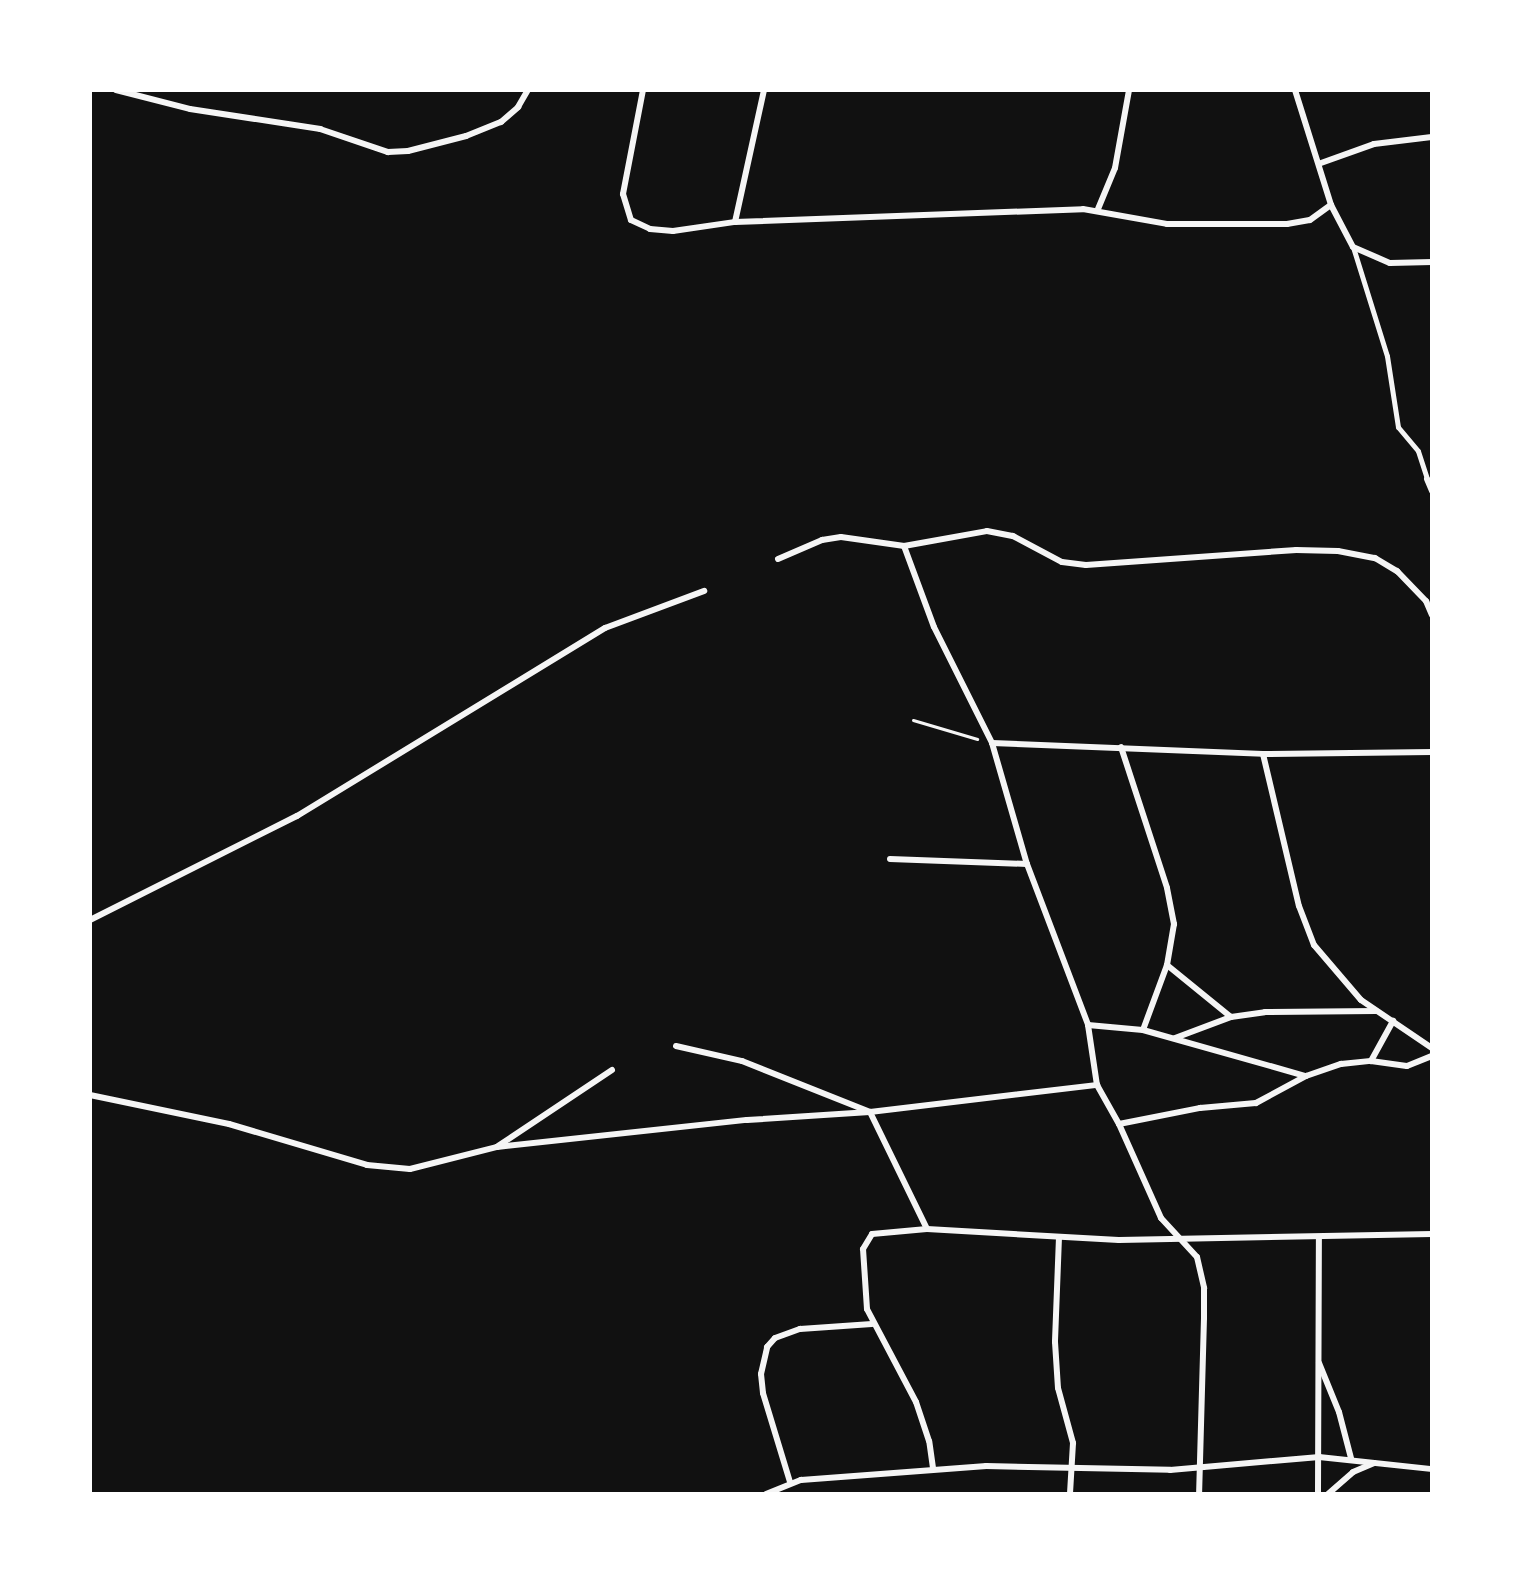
<!DOCTYPE html>
<html>
<head>
<meta charset="utf-8">
<style>
	body { margin:0 }
	#map { position:relative; width:1522px; height:1584px; overflow:hidden; background:#111; font-family:"Noto Serif",serif }
	div>[style] { position:absolute }
	[style*='--x'] { left:calc(var(--x)*1px); top:calc(var(--y)*1px); width:calc(var(--w)*1px); rotate:calc(var(--a)*1deg) }
	.path>* { height:3px; margin:-1.5px; padding:0 1.5px; transform-origin:1.5px; border-radius:1.5px; background:#f5f5f5 }
	.pedestrian>* { height:5px; margin:-2.5px; padding:0 2.5px; transform-origin:2.5px; border-radius:2.5px; background:#f5f5f5 }
	.minor>* { height:6px; margin:-3px; padding:0 3px; transform-origin:3px; border-radius:3px; background:#f5f5f5 }
	span { translate:-50% -50%; white-space:nowrap; text-align:center; line-height:1.15; -webkit-text-stroke:6px #fff; paint-order:stroke }
	.frame { position:absolute; inset:0; border:92px solid #fff; pointer-events:none }
</style>
</head>
<body>
<div id="map">
	<div class="path">
		<i style="--x:913;--y:720;--w:67;--a:16.5"></i>
	</div>
	<div class="pedestrian">
		<i style="--x:1353;--y:247;--w:114;--a:72.7"></i>
		<i style="--x:1387;--y:356;--w:72;--a:81.2"></i>
		<i style="--x:1398;--y:427;--w:31;--a:50"></i>
		<i style="--x:1418;--y:451;--w:29;--a:72"></i>
	</div>
	<div class="minor">
		<i style="--x:116;--y:90;--w:76;--a:14.4"></i>
		<i style="--x:190;--y:109;--w:132;--a:8.7"></i>
		<i style="--x:320;--y:129;--w:72;--a:18.7"></i>
		<i style="--x:388;--y:152;--w:20;--a:-3"></i>
		<i style="--x:408;--y:151;--w:60;--a:-14.5"></i>
		<i style="--x:466;--y:136;--w:38;--a:-22"></i>
		<i style="--x:501;--y:122;--w:23;--a:-41"></i>
		<i style="--x:518;--y:107;--w:20;--a:-60"></i>
		<i style="--x:643;--y:90;--w:106;--a:100.9"></i>
		<i style="--x:623;--y:194;--w:27;--a:73"></i>
		<i style="--x:631;--y:220;--w:21;--a:25"></i>
		<i style="--x:650;--y:229;--w:23;--a:5"></i>
		<i style="--x:673;--y:231;--w:63;--a:-8.3"></i>
		<i style="--x:735;--y:222;--w:348;--a:-2.1"></i>
		<i style="--x:1083;--y:209;--w:85;--a:10.1"></i>
		<i style="--x:1167;--y:224;--w:120;--a:0"></i>
		<i style="--x:1287;--y:224;--w:23;--a:-10"></i>
		<i style="--x:1310;--y:220;--w:26;--a:-36"></i>
		<i style="--x:1295;--y:90;--w:121;--a:72.6"></i>
		<i style="--x:1331;--y:205;--w:47;--a:62.4"></i>
		<i style="--x:1353;--y:247;--w:40;--a:23.4"></i>
		<i style="--x:1390;--y:263;--w:42;--a:-1.4"></i>
		<i style="--x:1321;--y:163;--w:56;--a:-19.7"></i>
		<i style="--x:1374;--y:144;--w:58;--a:-6.9"></i>
		<i style="--x:1098;--y:209;--w:44;--a:-67.5"></i>
		<i style="--x:1115;--y:168;--w:79;--a:-79.8"></i>
		<i style="--x:735;--y:222;--w:135;--a:-77.6"></i>
		<i style="--x:1427;--y:479;--w:13;--a:67"></i>
		<i style="--x:904;--y:546;--w:86;--a:69.7"></i>
		<i style="--x:934;--y:627;--w:130;--a:63.4"></i>
		<i style="--x:992;--y:743;--w:126;--a:73.9"></i>
		<i style="--x:1027;--y:864;--w:172;--a:69.2"></i>
		<i style="--x:1088;--y:1025;--w:61;--a:81.5"></i>
		<i style="--x:1097;--y:1085;--w:45;--a:60.6"></i>
		<i style="--x:1119;--y:1124;--w:103;--a:65.9"></i>
		<i style="--x:1161;--y:1218;--w:53;--a:47.3"></i>
		<i style="--x:1197;--y:1257;--w:32;--a:77"></i>
		<i style="--x:1204;--y:1288;--w:30;--a:90"></i>
		<i style="--x:1204;--y:1318;--w:176;--a:91.6"></i>
		<i style="--x:778;--y:559;--w:48;--a:-23.4"></i>
		<i style="--x:822;--y:540;--w:19;--a:-9"></i>
		<i style="--x:841;--y:537;--w:64;--a:8.1"></i>
		<i style="--x:904;--y:546;--w:84;--a:-10.2"></i>
		<i style="--x:987;--y:531;--w:26;--a:11"></i>
		<i style="--x:1013;--y:536;--w:55;--a:28"></i>
		<i style="--x:1062;--y:562;--w:24;--a:7"></i>
		<i style="--x:1086;--y:565;--w:211;--a:-4.1"></i>
		<i style="--x:1296;--y:550;--w:42;--a:1.4"></i>
		<i style="--x:1338;--y:551;--w:38;--a:11"></i>
		<i style="--x:1375;--y:558;--w:26;--a:31"></i>
		<i style="--x:1397;--y:571;--w:42;--a:46"></i>
		<i style="--x:1426;--y:601;--w:15;--a:67"></i>
		<i style="--x:992;--y:743;--w:271;--a:2.3"></i>
		<i style="--x:1263;--y:754;--w:169;--a:-0.7"></i>
		<i style="--x:1121;--y:747;--w:148;--a:71.9"></i>
		<i style="--x:1167;--y:888;--w:37;--a:79"></i>
		<i style="--x:1174;--y:924;--w:42;--a:99.7"></i>
		<i style="--x:1167;--y:965;--w:69;--a:110.3"></i>
		<i style="--x:1263;--y:754;--w:156;--a:76.7"></i>
		<i style="--x:1299;--y:906;--w:42;--a:69"></i>
		<i style="--x:1314;--y:945;--w:72;--a:49.5"></i>
		<i style="--x:1361;--y:1000;--w:86;--a:34.1"></i>
		<i style="--x:890;--y:859;--w:137;--a:2.1"></i>
		<i style="--x:90;--y:920;--w:232;--a:-26.7"></i>
		<i style="--x:297;--y:816;--w:361;--a:-31.4"></i>
		<i style="--x:605;--y:628;--w:106;--a:-20.5"></i>
		<i style="--x:1167;--y:965;--w:82;--a:39.1"></i>
		<i style="--x:1088;--y:1025;--w:55;--a:5.2"></i>
		<i style="--x:1143;--y:1030;--w:169;--a:15.8"></i>
		<i style="--x:1175;--y:1038;--w:60;--a:-20.6"></i>
		<i style="--x:1231;--y:1017;--w:34;--a:-8"></i>
		<i style="--x:1265;--y:1012;--w:111;--a:-0.5"></i>
		<i style="--x:676;--y:1046;--w:68;--a:12.8"></i>
		<i style="--x:742;--y:1061;--w:138;--a:21.7"></i>
		<i style="--x:870;--y:1112;--w:130;--a:64"></i>
		<i style="--x:1371;--y:1061;--w:36;--a:8"></i>
		<i style="--x:1407;--y:1066;--w:27;--a:-22"></i>
		<i style="--x:90;--y:1095;--w:142;--a:11.8"></i>
		<i style="--x:229;--y:1124;--w:144;--a:16.5"></i>
		<i style="--x:367;--y:1165;--w:43;--a:5.3"></i>
		<i style="--x:410;--y:1169;--w:90;--a:-14.2"></i>
		<i style="--x:497;--y:1147;--w:251;--a:-6.2"></i>
		<i style="--x:747;--y:1120;--w:123;--a:-3.7"></i>
		<i style="--x:870;--y:1112;--w:229;--a:-6.8"></i>
		<i style="--x:1119;--y:1124;--w:83;--a:-11.2"></i>
		<i style="--x:1200;--y:1108;--w:56;--a:-5.1"></i>
		<i style="--x:1256;--y:1103;--w:57;--a:-28.4"></i>
		<i style="--x:1306;--y:1076;--w:37;--a:-19"></i>
		<i style="--x:1341;--y:1064;--w:30;--a:-6"></i>
		<i style="--x:1371;--y:1061;--w:46;--a:-61.2"></i>
		<i style="--x:498;--y:1146;--w:137;--a:-33.7"></i>
		<i style="--x:1059;--y:1237;--w:105;--a:92.2"></i>
		<i style="--x:1055;--y:1342;--w:46;--a:86.3"></i>
		<i style="--x:1058;--y:1388;--w:57;--a:74.7"></i>
		<i style="--x:1073;--y:1443;--w:51;--a:93.4"></i>
		<i style="--x:1319;--y:1363;--w:53;--a:67.8"></i>
		<i style="--x:1339;--y:1412;--w:48;--a:75.4"></i>
		<i style="--x:933;--y:1468;--w:27;--a:-98"></i>
		<i style="--x:929;--y:1441;--w:41;--a:-108.4"></i>
		<i style="--x:916;--y:1402;--w:105;--a:-117.8"></i>
		<i style="--x:867;--y:1309;--w:60;--a:-93.8"></i>
		<i style="--x:863;--y:1249;--w:17;--a:-59"></i>
		<i style="--x:872;--y:1234;--w:55;--a:-5.2"></i>
		<i style="--x:927;--y:1229;--w:192;--a:3.3"></i>
		<i style="--x:1119;--y:1240;--w:313;--a:-1.1"></i>
		<i style="--x:790;--y:1482;--w:93;--a:-106.9"></i>
		<i style="--x:763;--y:1393;--w:19;--a:-96"></i>
		<i style="--x:761;--y:1374;--w:28;--a:-77"></i>
		<i style="--x:767;--y:1347;--w:12;--a:-48"></i>
		<i style="--x:775;--y:1338;--w:27;--a:-20"></i>
		<i style="--x:800;--y:1329;--w:72;--a:-4"></i>
		<i style="--x:766;--y:1494;--w:38;--a:-22"></i>
		<i style="--x:801;--y:1480;--w:186;--a:-4.3"></i>
		<i style="--x:986;--y:1466;--w:184;--a:1.2"></i>
		<i style="--x:1170;--y:1470;--w:150;--a:-5"></i>
		<i style="--x:1319;--y:1457;--w:114;--a:6.1"></i>
		<i style="--x:1318;--y:1494;--w:256;--a:-89.8"></i>
		<i style="--x:1328;--y:1494;--w:33;--a:-41"></i>
		<i style="--x:1353;--y:1472;--w:23;--a:-23"></i>
	</div>
	<div class="frame"></div>
</div>
</body>
</html>
